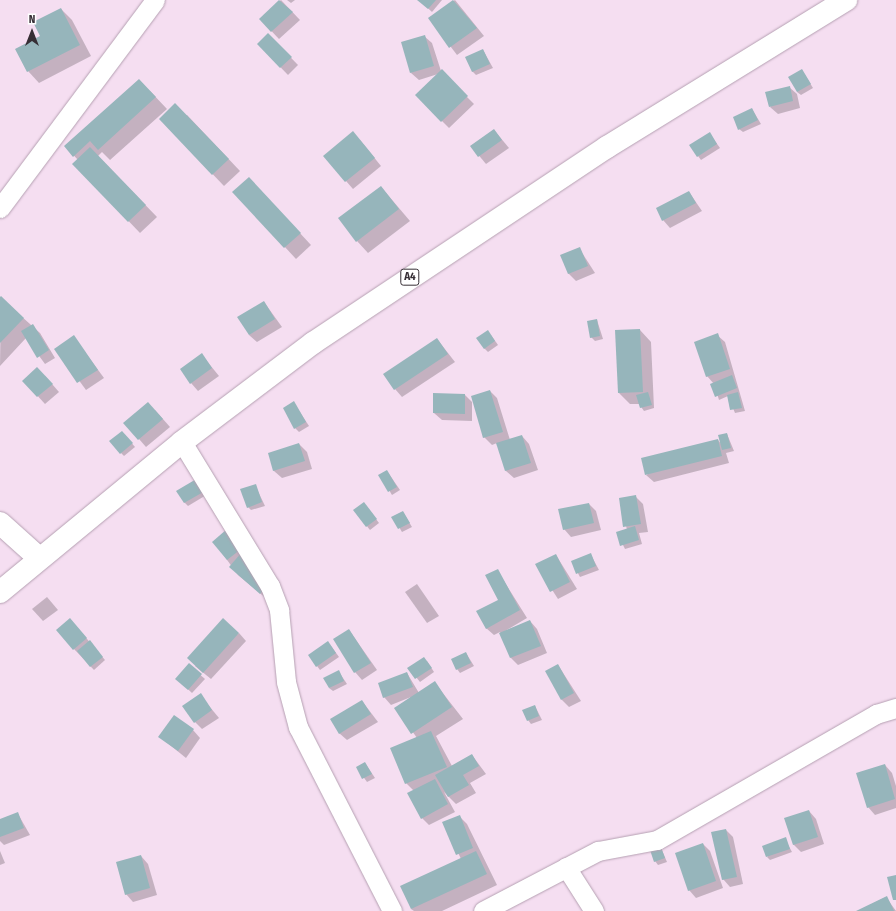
<!DOCTYPE html>
<html>
<head>
<meta charset="utf-8">
<style>
	body { margin:0 }
	#map { position:relative; width:896px; height:911px; overflow:hidden; background:#f5def1; font-family:"Fira Sans Condensed",sans-serif }
	div>[style] { position:absolute }
	[style*='--x'] { left:calc(var(--x)*1px); top:calc(var(--y)*1px); width:calc(var(--w)*1px); rotate:calc(var(--a)*1deg) }
	.shadow>* { inset:0; background:#0003 }
	.building>* { inset:0; background:#96b5bb }
	.roads { filter:drop-shadow(0 0 1px #b5a0b2) drop-shadow(0 0 1px #b5a0b2) }
	.minor>* { height:19px; margin:-9.5px; padding:0 9.5px; transform-origin:9.5px; border-radius:9.5px; background:#fff }
	.secondary>* { height:22px; margin:-11px; padding:0 11px; transform-origin:11px; border-radius:11px; background:#fff }
	.trunk>* { height:22px; margin:-11px; padding:0 11px; transform-origin:11px; border-radius:11px; background:#fff }
	span { translate:-50% -50%; white-space:nowrap; text-align:center; line-height:1.15; -webkit-text-stroke:4px #fff; paint-order:stroke }
	.shield-label span { padding:1px 3px; background:#fff; border:1px solid; border-radius:3px; -webkit-text-stroke-width:0 }
	.shield-label { font-size:11px; color:#362e35; font-weight:700 }
	.north { position:absolute; left:12px; top:12px; width:40px; height:40px; -webkit-text-stroke:3px #fff; paint-order:stroke; rotate:0deg; font-size:11px; font-weight:700; line-height:16px; text-align:center; color:#362e35 }
	.north::after { content:''; display:block; margin:auto; width:14px; height:18px; background:#362e35; clip-path:polygon(50% 0,100% 100%,50% 72%,0 100%) }
</style>
</head>
<body>
<div id="map">
	<div class="shadow">
		<i style="clip-path:polygon(281px 0,300px 20px,279px 39px,260px 19px)"></i>
		<i style="clip-path:polygon(287px 0,295px 0,291px 3px)"></i>
		<i style="clip-path:polygon(419px 0,442px 0,432px 12px)"></i>
		<i style="clip-path:polygon(455px 0,484px 36px,457px 55px,429px 18px)"></i>
		<i style="clip-path:polygon(61px 9px,72px 20px,91px 56px,39px 83px,28px 71px,41px 37px)"></i>
		<i style="clip-path:polygon(268px 34px,298px 65px,288px 75px,258px 44px)"></i>
		<i style="clip-path:polygon(424px 36px,432px 43px,441px 71px,474px 104px,449px 128px,416px 95px,438px 74px,419px 80px,411px 73px)"></i>
		<i style="clip-path:polygon(483px 50px,493px 68px,476px 75px,472px 71px)"></i>
		<i style="clip-path:polygon(802px 70px,813px 88px,801px 95px,797px 92px)"></i>
		<i style="clip-path:polygon(789px 87px,797px 94px,800px 108px,778px 114px,770px 107px)"></i>
		<i style="clip-path:polygon(150px 91px,167px 109px,110px 160px,102px 152px,98px 156px,157px 217px,140px 233px,74px 164px,78px 160px,65px 146px)"></i>
		<i style="clip-path:polygon(752px 109px,761px 124px,743px 132px,739px 129px)"></i>
		<i style="clip-path:polygon(187px 115px,240px 171px,224px 186px,160px 119px)"></i>
		<i style="clip-path:polygon(494px 130px,509px 148px,486px 164px,471px 146px)"></i>
		<i style="clip-path:polygon(710px 134px,720px 148px,701px 160px,698px 156px)"></i>
		<i style="clip-path:polygon(360px 140px,381px 166px,353px 189px,324px 156px)"></i>
		<i style="clip-path:polygon(381px 187px,410px 221px,368px 253px,357px 241px)"></i>
		<i style="clip-path:polygon(260px 190px,311px 245px,296px 259px,234px 192px)"></i>
		<i style="clip-path:polygon(689px 192px,702px 211px,670px 228px,663px 220px)"></i>
		<i style="clip-path:polygon(579px 248px,595px 273px,576px 281px,568px 273px)"></i>
		<i style="clip-path:polygon(1px 298px,40px 333px,55px 358px,45px 364px,26px 338px,0 366px)"></i>
		<i style="clip-path:polygon(264px 302px,282px 327px,257px 342px,249px 335px)"></i>
		<i style="clip-path:polygon(597px 320px,603px 339px,595px 341px,591px 337px)"></i>
		<i style="clip-path:polygon(640px 330px,651px 342px,654px 408px,644px 411px,639px 404px,630px 404px,619px 393px)"></i>
		<i style="clip-path:polygon(491px 335px,498px 345px,488px 352px,484px 348px)"></i>
		<i style="clip-path:polygon(717px 335px,725px 342px,745px 411px,735px 413px,728px 396px,719px 400px,714px 384px,707px 376px)"></i>
		<i style="clip-path:polygon(74px 337px,104px 378px,86px 390px,56px 349px)"></i>
		<i style="clip-path:polygon(437px 339px,455px 362px,402px 397px,395px 389px)"></i>
		<i style="clip-path:polygon(202px 355px,219px 376px,198px 391px,191px 383px)"></i>
		<i style="clip-path:polygon(45px 376px,59px 392px,45px 404px,24px 381px)"></i>
		<i style="clip-path:polygon(490px 391px,497px 398px,510px 440px,522px 436px,529px 444px,538px 470px,514px 478px,506px 471px,497px 443px,492px 445px,484px 437px)"></i>
		<i style="clip-path:polygon(465px 395px,472px 402px,472px 421px,442px 420px,434px 413px)"></i>
		<i style="clip-path:polygon(294px 403px,309px 426px,299px 432px,295px 428px)"></i>
		<i style="clip-path:polygon(155px 410px,170px 427px,146px 447px,125px 423px)"></i>
		<i style="clip-path:polygon(727px 434px,734px 451px,726px 453px,729px 463px,654px 482px,646px 475px,718px 440px,722px 445px)"></i>
		<i style="clip-path:polygon(125px 435px,135px 447px,124px 456px,121px 453px)"></i>
		<i style="clip-path:polygon(299px 444px,307px 452px,312px 469px,282px 478px,274px 471px,269px 454px)"></i>
		<i style="clip-path:polygon(387px 471px,400px 490px,392px 495px,380px 475px)"></i>
		<i style="clip-path:polygon(201px 483px,208px 494px,188px 506px,184px 502px)"></i>
		<i style="clip-path:polygon(255px 485px,265px 506px,251px 510px,248px 507px)"></i>
		<i style="clip-path:polygon(636px 497px,643px 504px,648px 532px,639px 533px,642px 544px,625px 549px,617px 533px,627px 530px,620px 499px)"></i>
		<i style="clip-path:polygon(589px 504px,596px 511px,601px 530px,571px 537px,564px 529px)"></i>
		<i style="clip-path:polygon(367px 507px,379px 523px,370px 530px,354px 510px)"></i>
		<i style="clip-path:polygon(403px 512px,412px 527px,402px 532px,393px 517px)"></i>
		<i style="clip-path:polygon(214px 542px,256px 549px,268px 600px,238px 575px)"></i>
		<i style="clip-path:polygon(556px 555px,577px 589px,558px 599px,536px 565px)"></i>
		<i style="clip-path:polygon(591px 555px,599px 570px,580px 577px,572px 562px)"></i>
		<i style="clip-path:polygon(497px 570px,527px 618px,505px 631px,530px 621px,537px 629px,547px 653px,518px 665px,511px 658px,500px 632px,494px 635px,486px 628px,499px 600px)"></i>
		<i style="clip-path:polygon(417px 584px,439px 616px,427px 623px,405px 592px)"></i>
		<i style="clip-path:polygon(47px 597px,58px 610px,43px 621px,32px 609px)"></i>
		<i style="clip-path:polygon(70px 619px,105px 660px,94px 670px,74px 649px)"></i>
		<i style="clip-path:polygon(349px 630px,377px 670px,362px 680px,355px 672px)"></i>
		<i style="clip-path:polygon(239px 633px,246px 641px,211px 679px,195px 666px)"></i>
		<i style="clip-path:polygon(331px 646px,339px 657px,320px 670px,317px 666px)"></i>
		<i style="clip-path:polygon(466px 653px,474px 666px,460px 673px,457px 669px)"></i>
		<i style="clip-path:polygon(427px 661px,434px 672px,420px 682px,409px 668px)"></i>
		<i style="clip-path:polygon(189px 665px,205px 679px,192px 693px,180px 682px)"></i>
		<i style="clip-path:polygon(558px 665px,581px 701px,569px 707px,562px 700px)"></i>
		<i style="clip-path:polygon(339px 672px,347px 684px,333px 691px,329px 688px)"></i>
		<i style="clip-path:polygon(407px 673px,419px 693px,435px 683px,463px 719px,436px 736px,452px 766px,472px 755px,486px 774px,470px 783px,476px 793px,456px 804px,444px 792px,455px 812px,429px 825px,422px 818px,414px 791px,406px 783px,417px 738px,396px 708px,411px 697px,391px 705px,384px 697px)"></i>
		<i style="clip-path:polygon(200px 695px,219px 718px,202px 729px,195px 722px)"></i>
		<i style="clip-path:polygon(362px 701px,378px 722px,347px 740px,339px 733px)"></i>
		<i style="clip-path:polygon(535px 706px,542px 720px,531px 724px,528px 720px)"></i>
		<i style="clip-path:polygon(193px 730px,200px 738px,186px 758px,160px 737px)"></i>
		<i style="clip-path:polygon(365px 763px,375px 778px,367px 782px,357px 768px)"></i>
		<i style="clip-path:polygon(885px 765px,892px 773px,896px 786px,896px 808px,875px 815px,868px 807px)"></i>
		<i style="clip-path:polygon(809px 811px,816px 819px,824px 844px,801px 852px,793px 844px)"></i>
		<i style="clip-path:polygon(18px 814px,30px 835px,4px 845px,0 841px,0 820px)"></i>
		<i style="clip-path:polygon(459px 816px,467px 824px,497px 885px,442px 911px,414px 911px,411px 909px,461px 859px,444px 823px)"></i>
		<i style="clip-path:polygon(726px 830px,733px 837px,743px 884px,730px 887px,723px 879px)"></i>
		<i style="clip-path:polygon(785px 839px,792px 852px,770px 860px,767px 857px)"></i>
		<i style="clip-path:polygon(703px 844px,710px 851px,723px 888px,696px 898px,689px 890px)"></i>
		<i style="clip-path:polygon(661px 848px,667px 862px,658px 865px,655px 861px)"></i>
		<i style="clip-path:polygon(0 851px,5px 863px,0 865px)"></i>
		<i style="clip-path:polygon(141px 856px,148px 864px,157px 895px,133px 902px,126px 894px)"></i>
		<i style="clip-path:polygon(886px 897px,896px 911px,858px 911px)"></i>
	</div>
	<div class="building">
		<i style="clip-path:polygon(279px 0,293px 12px,271px 32px,259px 19px)"></i>
		<i style="clip-path:polygon(417px 0,436px 0,428px 9px)"></i>
		<i style="clip-path:polygon(453px 0,477px 28px,449px 48px,428px 18px)"></i>
		<i style="clip-path:polygon(61px 8px,80px 45px,27px 72px,15px 49px,40px 36px,33px 22px)"></i>
		<i style="clip-path:polygon(268px 33px,292px 57px,280px 68px,257px 44px)"></i>
		<i style="clip-path:polygon(425px 35px,434px 66px,410px 73px,401px 42px)"></i>
		<i style="clip-path:polygon(483px 49px,490px 64px,472px 72px,465px 57px)"></i>
		<i style="clip-path:polygon(442px 69px,468px 96px,441px 122px,415px 95px)"></i>
		<i style="clip-path:polygon(802px 69px,811px 84px,797px 92px,788px 77px)"></i>
		<i style="clip-path:polygon(139px 79px,156px 97px,98px 150px,90px 141px,73px 157px,64px 146px)"></i>
		<i style="clip-path:polygon(790px 86px,793px 101px,769px 107px,765px 92px)"></i>
		<i style="clip-path:polygon(175px 103px,229px 159px,212px 175px,159px 119px)"></i>
		<i style="clip-path:polygon(752px 108px,758px 120px,738px 130px,733px 117px)"></i>
		<i style="clip-path:polygon(494px 129px,502px 140px,478px 157px,470px 146px)"></i>
		<i style="clip-path:polygon(353px 131px,375px 158px,345px 182px,323px 156px)"></i>
		<i style="clip-path:polygon(710px 132px,717px 144px,697px 157px,689px 145px)"></i>
		<i style="clip-path:polygon(90px 147px,146px 205px,128px 222px,72px 164px)"></i>
		<i style="clip-path:polygon(249px 177px,301px 233px,284px 248px,232px 192px)"></i>
		<i style="clip-path:polygon(381px 186px,399px 209px,356px 242px,338px 218px)"></i>
		<i style="clip-path:polygon(689px 191px,696px 203px,662px 221px,656px 208px)"></i>
		<i style="clip-path:polygon(580px 247px,588px 266px,568px 274px,560px 255px)"></i>
		<i style="clip-path:polygon(1px 296px,24px 318px,0 343px,0 297px)"></i>
		<i style="clip-path:polygon(264px 301px,275px 319px,249px 335px,237px 317px)"></i>
		<i style="clip-path:polygon(597px 319px,600px 336px,590px 338px,587px 321px)"></i>
		<i style="clip-path:polygon(33px 324px,49px 350px,37px 358px,21px 331px)"></i>
		<i style="clip-path:polygon(640px 329px,643px 392px,618px 393px,615px 330px)"></i>
		<i style="clip-path:polygon(488px 330px,495px 341px,484px 349px,476px 338px)"></i>
		<i style="clip-path:polygon(718px 333px,730px 369px,706px 377px,694px 342px)"></i>
		<i style="clip-path:polygon(74px 335px,98px 370px,77px 383px,54px 349px)"></i>
		<i style="clip-path:polygon(437px 338px,448px 354px,394px 390px,383px 374px)"></i>
		<i style="clip-path:polygon(202px 353px,212px 368px,190px 384px,180px 369px)"></i>
		<i style="clip-path:polygon(37px 367px,53px 384px,37px 397px,22px 381px)"></i>
		<i style="clip-path:polygon(732px 375px,737px 388px,715px 397px,710px 384px)"></i>
		<i style="clip-path:polygon(490px 390px,503px 432px,483px 438px,471px 396px)"></i>
		<i style="clip-path:polygon(648px 392px,652px 405px,640px 408px,636px 395px)"></i>
		<i style="clip-path:polygon(738px 392px,742px 408px,730px 410px,727px 395px)"></i>
		<i style="clip-path:polygon(433px 393px,465px 394px,465px 414px,433px 413px)"></i>
		<i style="clip-path:polygon(294px 401px,306px 422px,294px 429px,283px 408px)"></i>
		<i style="clip-path:polygon(148px 402px,163px 419px,138px 440px,123px 423px)"></i>
		<i style="clip-path:polygon(122px 431px,133px 443px,120px 454px,109px 441px)"></i>
		<i style="clip-path:polygon(727px 433px,731px 448px,722px 450px,718px 435px)"></i>
		<i style="clip-path:polygon(522px 435px,531px 463px,505px 471px,496px 443px)"></i>
		<i style="clip-path:polygon(718px 439px,722px 456px,645px 475px,641px 458px)"></i>
		<i style="clip-path:polygon(299px 443px,305px 461px,273px 471px,268px 453px)"></i>
		<i style="clip-path:polygon(387px 470px,397px 487px,388px 492px,378px 475px)"></i>
		<i style="clip-path:polygon(198px 478px,205px 491px,184px 503px,176px 491px)"></i>
		<i style="clip-path:polygon(256px 484px,262px 502px,247px 508px,240px 489px)"></i>
		<i style="clip-path:polygon(636px 495px,641px 524px,623px 527px,619px 498px)"></i>
		<i style="clip-path:polygon(364px 502px,377px 519px,366px 527px,353px 510px)"></i>
		<i style="clip-path:polygon(589px 503px,594px 523px,563px 530px,558px 509px)"></i>
		<i style="clip-path:polygon(403px 511px,410px 523px,398px 529px,391px 517px)"></i>
		<i style="clip-path:polygon(234px 523px,250px 542px,227px 560px,212px 542px)"></i>
		<i style="clip-path:polygon(635px 526px,639px 540px,620px 546px,616px 532px)"></i>
		<i style="clip-path:polygon(242px 552px,273px 579px,260px 594px,229px 567px)"></i>
		<i style="clip-path:polygon(591px 553px,596px 566px,576px 574px,571px 561px)"></i>
		<i style="clip-path:polygon(556px 554px,570px 582px,550px 592px,535px 564px)"></i>
		<i style="clip-path:polygon(498px 569px,520px 610px,486px 629px,476px 611px,498px 600px,485px 575px)"></i>
		<i style="clip-path:polygon(70px 618px,87px 638px,73px 650px,56px 630px)"></i>
		<i style="clip-path:polygon(223px 618px,239px 633px,203px 673px,187px 658px)"></i>
		<i style="clip-path:polygon(530px 620px,541px 646px,510px 658px,499px 633px)"></i>
		<i style="clip-path:polygon(349px 629px,371px 663px,354px 673px,333px 639px)"></i>
		<i style="clip-path:polygon(90px 640px,103px 657px,90px 667px,77px 651px)"></i>
		<i style="clip-path:polygon(328px 641px,336px 653px,316px 667px,308px 655px)"></i>
		<i style="clip-path:polygon(466px 652px,471px 663px,456px 670px,451px 659px)"></i>
		<i style="clip-path:polygon(424px 657px,432px 668px,415px 679px,407px 668px)"></i>
		<i style="clip-path:polygon(189px 663px,202px 674px,188px 690px,175px 679px)"></i>
		<i style="clip-path:polygon(558px 664px,574px 693px,561px 700px,545px 671px)"></i>
		<i style="clip-path:polygon(339px 670px,344px 681px,329px 688px,323px 678px)"></i>
		<i style="clip-path:polygon(407px 672px,413px 687px,383px 698px,378px 683px)"></i>
		<i style="clip-path:polygon(435px 681px,452px 707px,411px 734px,394px 708px)"></i>
		<i style="clip-path:polygon(201px 693px,212px 710px,194px 723px,182px 706px)"></i>
		<i style="clip-path:polygon(362px 700px,371px 714px,339px 734px,330px 719px)"></i>
		<i style="clip-path:polygon(535px 705px,539px 716px,527px 721px,522px 710px)"></i>
		<i style="clip-path:polygon(174px 715px,194px 729px,178px 751px,158px 737px)"></i>
		<i style="clip-path:polygon(431px 731px,447px 767px,405px 784px,390px 748px)"></i>
		<i style="clip-path:polygon(472px 754px,479px 766px,463px 775px,469px 785px,448px 797px,435px 775px)"></i>
		<i style="clip-path:polygon(365px 762px,372px 774px,362px 779px,356px 767px)"></i>
		<i style="clip-path:polygon(885px 764px,895px 799px,867px 808px,856px 773px)"></i>
		<i style="clip-path:polygon(435px 779px,448px 804px,421px 819px,407px 793px)"></i>
		<i style="clip-path:polygon(809px 810px,818px 837px,793px 845px,784px 818px)"></i>
		<i style="clip-path:polygon(18px 812px,24px 828px,0 837px,0 819px)"></i>
		<i style="clip-path:polygon(460px 815px,473px 848px,456px 855px,442px 822px)"></i>
		<i style="clip-path:polygon(726px 829px,737px 877px,722px 880px,711px 832px)"></i>
		<i style="clip-path:polygon(786px 837px,790px 849px,766px 857px,762px 846px)"></i>
		<i style="clip-path:polygon(703px 843px,716px 881px,688px 891px,675px 853px)"></i>
		<i style="clip-path:polygon(661px 847px,665px 858px,654px 862px,650px 850px)"></i>
		<i style="clip-path:polygon(476px 851px,487px 874px,411px 909px,400px 886px)"></i>
		<i style="clip-path:polygon(141px 855px,150px 888px,125px 895px,116px 862px)"></i>
		<i style="clip-path:polygon(896px 875px,896px 900px,893px 900px,887px 877px)"></i>
		<i style="clip-path:polygon(887px 896px,894px 911px,856px 911px)"></i>
	</div>
	<div class="roads">
		<div class="minor">
			<i style="--x:0;--y:208;--w:259;--a:-53.3"></i>
			<i style="--x:182;--y:442;--w:169;--a:58.6"></i>
			<i style="--x:270;--y:586;--w:26;--a:69"></i>
			<i style="--x:279;--y:610;--w:72;--a:84.4"></i>
			<i style="--x:286;--y:682;--w:47;--a:75.1"></i>
			<i style="--x:298;--y:727;--w:207;--a:62.9"></i>
			<i style="--x:566;--y:867;--w:52;--a:57.5"></i>
			<i style="--x:483;--y:911;--w:130;--a:-27.6"></i>
			<i style="--x:598;--y:851;--w:60;--a:-10.6"></i>
			<i style="--x:657;--y:840;--w:253;--a:-29.9"></i>
			<i style="--x:876;--y:714;--w:21;--a:-17"></i>
		</div>
		<div class="secondary">
			<i style="--x:0;--y:523;--w:52;--a:41.9"></i>
		</div>
		<div class="trunk">
			<i style="--x:0;--y:592;--w:236;--a:-39.5"></i>
			<i style="--x:182;--y:442;--w:164;--a:-37.1"></i>
			<i style="--x:313;--y:343;--w:353;--a:-33.7"></i>
			<i style="--x:607;--y:147;--w:281;--a:-31.6"></i>
		</div>
	</div>
	<div class="shield-label">
		<span style="left:410px;top:277px">A4</span>
	</div>
	<div class="north">N</div>
</div>
</body>
</html>
